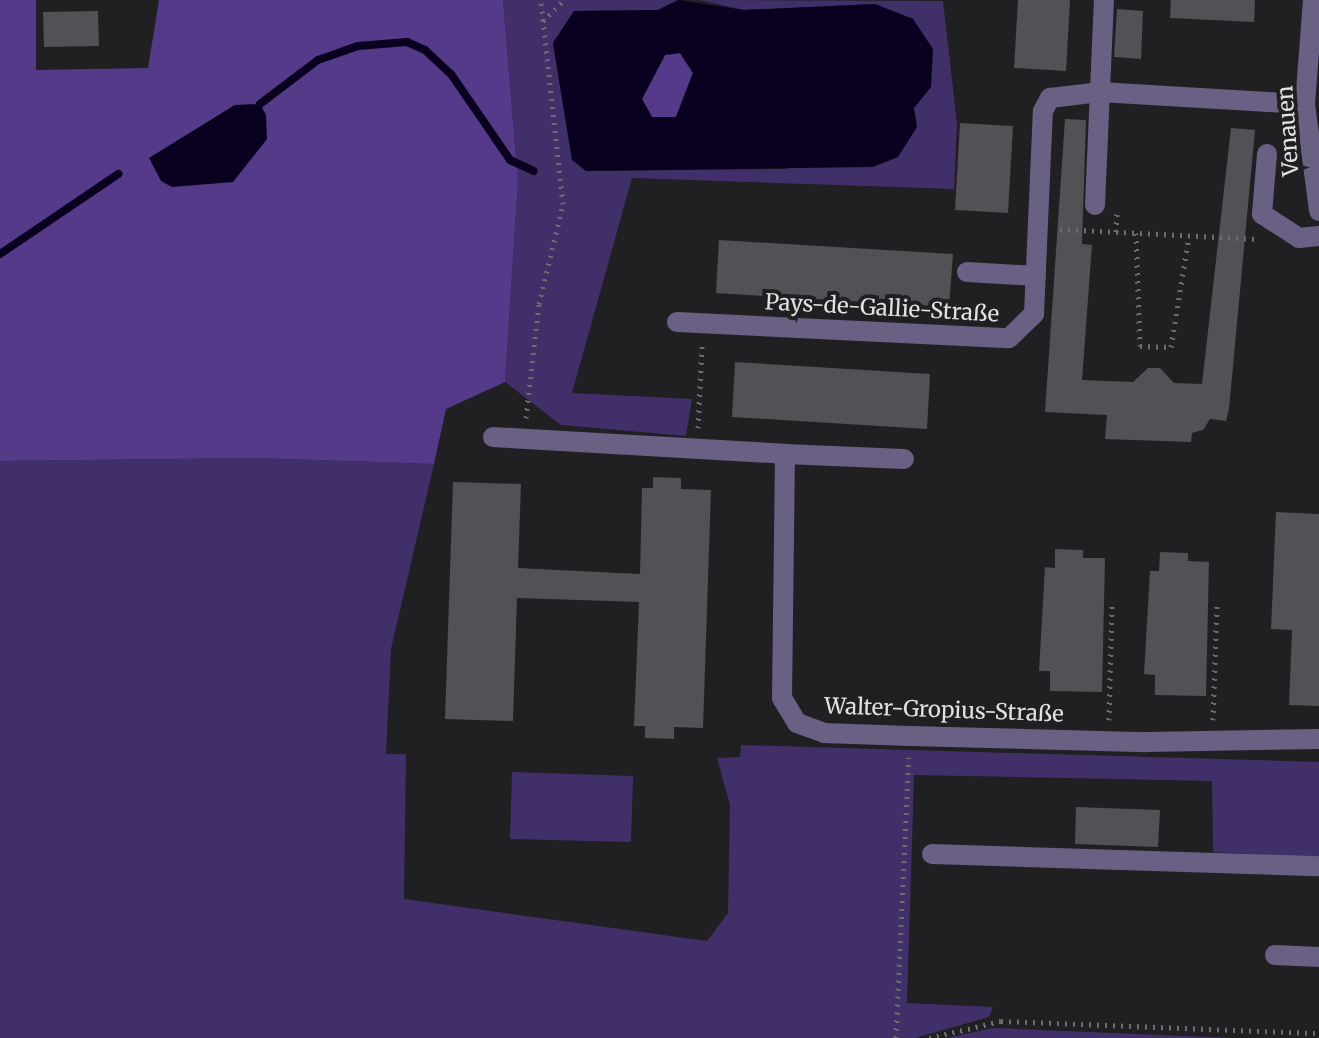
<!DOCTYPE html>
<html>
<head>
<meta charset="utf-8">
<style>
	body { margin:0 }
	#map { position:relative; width:1319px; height:1038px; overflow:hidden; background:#201f22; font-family:Merriweather,serif }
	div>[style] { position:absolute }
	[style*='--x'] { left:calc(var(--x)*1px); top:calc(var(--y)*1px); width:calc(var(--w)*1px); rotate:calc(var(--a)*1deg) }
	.green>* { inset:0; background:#412f69 }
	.forest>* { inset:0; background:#553a8a }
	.water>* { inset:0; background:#0a0020 }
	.stream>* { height:8px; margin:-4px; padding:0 4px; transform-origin:4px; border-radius:4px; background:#0a0020 }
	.building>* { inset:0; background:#525155 }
	.path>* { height:5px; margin-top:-2.5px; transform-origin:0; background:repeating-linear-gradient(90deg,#6c6c6e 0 2px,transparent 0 8px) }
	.minor>* { height:20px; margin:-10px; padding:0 10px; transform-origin:10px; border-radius:10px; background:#696084 }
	span { translate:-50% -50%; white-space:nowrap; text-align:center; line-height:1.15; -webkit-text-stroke:8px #201f22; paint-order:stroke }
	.street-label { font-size:22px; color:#e1e1e3 }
</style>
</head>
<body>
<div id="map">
	<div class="green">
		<i style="clip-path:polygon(503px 0,678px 0,658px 10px,574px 11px,553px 43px,572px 159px,586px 171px,786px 169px,913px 108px,931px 86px,913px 19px,875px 4px,744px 10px,699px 0,943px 1px,957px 124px,954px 189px,632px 178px,572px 393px,692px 399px,686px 436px,561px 425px,505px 382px,518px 182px)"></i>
		<i style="clip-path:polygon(256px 458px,434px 464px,391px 649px,386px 754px,406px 754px,404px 899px,707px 941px,728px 913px,730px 805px,717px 758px,740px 757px,741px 745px,1319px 762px,1319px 858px,1213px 852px,1212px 781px,914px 775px,907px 1003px,993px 1007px,989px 1017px,915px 1038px,0 1038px,0 461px)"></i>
		<i style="clip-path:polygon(512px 772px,633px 776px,631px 842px,510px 839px)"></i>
		<i style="clip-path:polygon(992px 1028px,1235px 1038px,947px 1038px)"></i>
	</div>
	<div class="forest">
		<i style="clip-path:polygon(evenodd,0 0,36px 0,36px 70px,148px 68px,159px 0,503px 0,518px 182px,505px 382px,446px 409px,434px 464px,256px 458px,0 461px,0 0,259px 104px,150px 158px,235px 105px,259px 104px)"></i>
		<i style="clip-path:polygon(680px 53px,693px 73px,676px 117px,652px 117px,642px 99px,665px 55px)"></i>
	</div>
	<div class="water">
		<i style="clip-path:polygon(evenodd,678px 0,744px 10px,875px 4px,913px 19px,933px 49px,931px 87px,914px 108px,917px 127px,898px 157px,873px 167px,586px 171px,572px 160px,553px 43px,574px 11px,658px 10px,678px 0,680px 53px,693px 73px,676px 117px,652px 117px,642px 99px,665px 55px,680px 53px)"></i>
		<i style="clip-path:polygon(260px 104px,266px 115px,267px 139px,233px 182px,172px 187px,161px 181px,149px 158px,235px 105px)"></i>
	</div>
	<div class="stream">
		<i style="--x:260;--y:104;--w:73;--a:-37.2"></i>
		<i style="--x:318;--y:60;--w:42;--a:-19.3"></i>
		<i style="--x:358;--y:46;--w:49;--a:-4.7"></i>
		<i style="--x:407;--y:42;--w:20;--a:24"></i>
		<i style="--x:425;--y:50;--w:35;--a:43"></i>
		<i style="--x:451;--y:74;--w:104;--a:55.5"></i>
		<i style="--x:510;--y:160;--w:26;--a:25"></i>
		<i style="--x:0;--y:254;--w:143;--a:-34.1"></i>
	</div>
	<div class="building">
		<i style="clip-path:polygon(1018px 0,1070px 0,1066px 71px,1014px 68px)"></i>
		<i style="clip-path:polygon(1171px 0,1255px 0,1254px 22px,1170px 18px)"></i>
		<i style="clip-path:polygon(1117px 9px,1143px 11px,1141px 59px,1114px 57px)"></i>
		<i style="clip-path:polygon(98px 11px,99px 46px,44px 47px,43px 12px)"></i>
		<i style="clip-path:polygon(1065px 119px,1086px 120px,1082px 244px,1092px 245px,1082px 380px,1133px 382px,1148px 368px,1160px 368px,1174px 383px,1202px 384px,1231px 128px,1255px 130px,1229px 409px,1226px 421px,1210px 419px,1203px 430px,1192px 433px,1191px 442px,1105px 439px,1107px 415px,1045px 412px)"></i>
		<i style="clip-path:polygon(960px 123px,1013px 126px,1008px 213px,955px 210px)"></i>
		<i style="clip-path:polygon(719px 240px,953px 254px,949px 307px,716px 293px)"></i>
		<i style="clip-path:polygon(735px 362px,930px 374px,927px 429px,732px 417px)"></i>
		<i style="clip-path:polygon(653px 477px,681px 478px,681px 489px,711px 490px,703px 728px,674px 727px,674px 739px,645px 738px,645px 726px,634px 726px,639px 602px,517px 598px,513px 721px,445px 719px,453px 482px,521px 484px,518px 568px,640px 574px,642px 488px,653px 488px)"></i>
		<i style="clip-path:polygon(1276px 512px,1319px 514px,1319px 706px,1289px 705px,1292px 630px,1271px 629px)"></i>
		<i style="clip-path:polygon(1055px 549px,1083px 550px,1083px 558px,1105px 558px,1102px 692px,1050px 691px,1050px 671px,1039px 671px,1045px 567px,1055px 568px)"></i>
		<i style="clip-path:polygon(1160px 552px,1188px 553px,1188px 561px,1209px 562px,1206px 696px,1155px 695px,1155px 675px,1144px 674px,1150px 571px,1159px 571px)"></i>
		<i style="clip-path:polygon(1076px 807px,1160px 810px,1158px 847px,1075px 844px)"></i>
	</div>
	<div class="path">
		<i style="--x:543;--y:21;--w:30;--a:-45"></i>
		<i style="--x:1060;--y:229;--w:198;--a:2.9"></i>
		<i style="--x:1116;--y:232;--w:19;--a:-87"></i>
		<i style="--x:1136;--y:233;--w:113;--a:88"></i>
		<i style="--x:1140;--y:346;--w:31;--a:2"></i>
		<i style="--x:1171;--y:347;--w:112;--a:-80.8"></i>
		<i style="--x:526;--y:418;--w:115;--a:-83.5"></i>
		<i style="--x:539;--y:304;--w:103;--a:-76.5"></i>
		<i style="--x:563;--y:204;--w:205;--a:-96.2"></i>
		<i style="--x:698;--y:428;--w:82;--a:-87.2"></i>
		<i style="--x:1109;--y:720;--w:114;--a:-88.5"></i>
		<i style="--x:1213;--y:720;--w:114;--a:-88"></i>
		<i style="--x:896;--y:1038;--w:281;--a:-87.4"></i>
		<i style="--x:929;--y:1038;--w:74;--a:-13.3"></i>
		<i style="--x:1001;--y:1021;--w:318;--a:2.2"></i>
	</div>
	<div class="minor">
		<i style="--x:1313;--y:0;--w:104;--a:94.4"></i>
		<i style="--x:1305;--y:104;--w:108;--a:82.5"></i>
		<i style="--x:1267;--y:154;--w:60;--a:94.8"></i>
		<i style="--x:1262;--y:214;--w:44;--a:33"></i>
		<i style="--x:1299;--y:238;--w:20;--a:-6"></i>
		<i style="--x:1095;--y:205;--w:205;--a:-87.5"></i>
		<i style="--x:967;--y:272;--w:69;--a:3.3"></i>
		<i style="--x:677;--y:322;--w:332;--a:2.8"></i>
		<i style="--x:1009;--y:338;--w:35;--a:-44"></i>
		<i style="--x:1034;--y:314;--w:203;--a:-87.5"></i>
		<i style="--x:1043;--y:111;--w:15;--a:-62"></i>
		<i style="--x:1050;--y:98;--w:50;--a:-6.8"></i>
		<i style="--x:1100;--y:92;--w:205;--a:3.4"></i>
		<i style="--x:493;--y:437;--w:292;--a:3.3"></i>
		<i style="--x:785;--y:454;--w:244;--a:90.7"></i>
		<i style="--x:782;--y:698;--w:29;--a:59"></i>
		<i style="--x:797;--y:723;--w:29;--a:20"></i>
		<i style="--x:824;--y:733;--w:86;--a:2"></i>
		<i style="--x:910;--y:736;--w:237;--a:1.5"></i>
		<i style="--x:1147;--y:742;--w:172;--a:-1"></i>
		<i style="--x:785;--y:454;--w:119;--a:2.4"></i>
		<i style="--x:932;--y:854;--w:387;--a:1.8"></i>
		<i style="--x:1275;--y:955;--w:44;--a:2.6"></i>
	</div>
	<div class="street-label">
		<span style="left:1288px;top:131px;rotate:-94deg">Venauen</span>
		<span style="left:882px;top:308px;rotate:3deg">Pays-de-Gallie-Straße</span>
		<span style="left:944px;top:710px;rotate:2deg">Walter-Gropius-Straße</span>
	</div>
</div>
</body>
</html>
